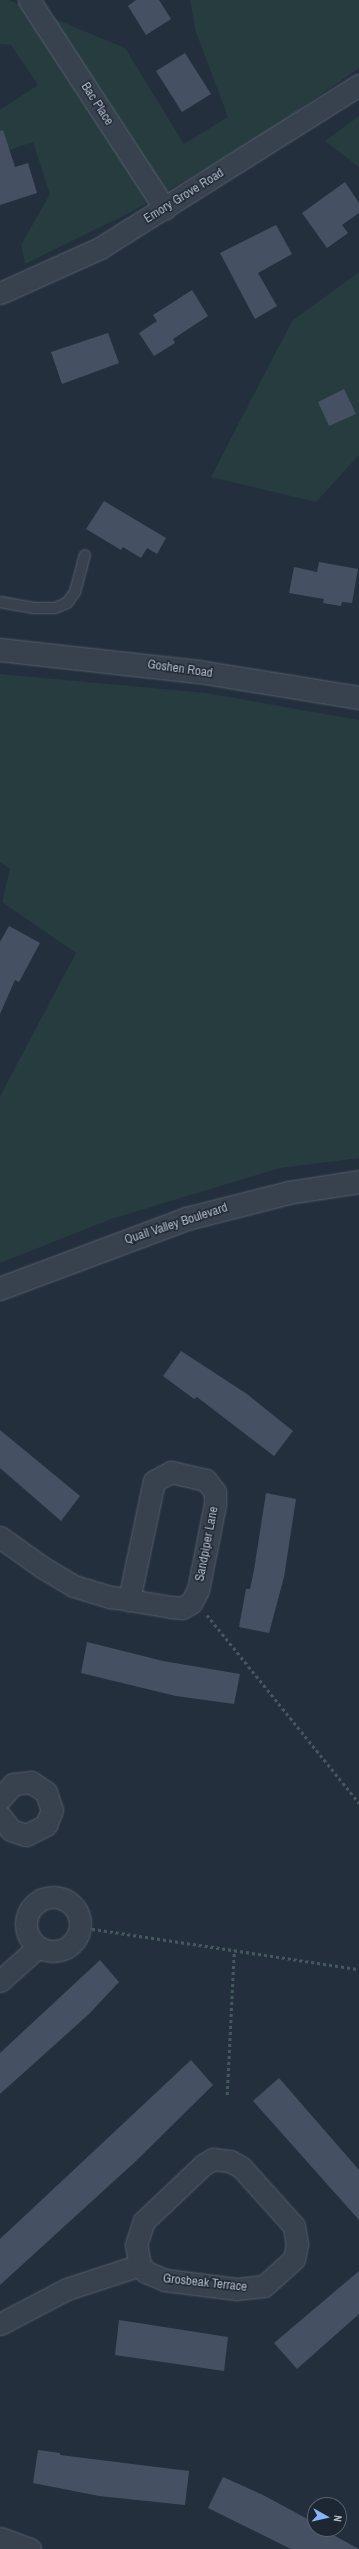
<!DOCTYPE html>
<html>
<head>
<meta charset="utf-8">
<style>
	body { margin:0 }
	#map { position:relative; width:359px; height:2549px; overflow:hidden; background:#242f3e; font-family:"Archivo Narrow",sans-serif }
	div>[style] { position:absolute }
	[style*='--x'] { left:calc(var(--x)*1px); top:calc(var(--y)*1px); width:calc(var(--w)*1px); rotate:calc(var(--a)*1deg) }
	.green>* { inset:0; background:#263c3f }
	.building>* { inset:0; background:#455162 }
	.path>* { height:2.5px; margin-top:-1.25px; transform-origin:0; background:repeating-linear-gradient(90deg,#44595c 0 3px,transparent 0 6px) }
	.roads { filter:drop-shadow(0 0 1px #565f6c) drop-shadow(0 0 1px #565f6c) }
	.service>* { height:10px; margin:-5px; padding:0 5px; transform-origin:5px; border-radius:5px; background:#38414e }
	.minor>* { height:21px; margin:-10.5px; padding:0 10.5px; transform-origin:10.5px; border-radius:10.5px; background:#38414e }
	.minor>.ring { margin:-10.5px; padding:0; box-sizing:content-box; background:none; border:21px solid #38414e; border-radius:50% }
	.tertiary>* { height:22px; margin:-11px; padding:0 11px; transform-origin:11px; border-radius:11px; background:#38414e }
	span { translate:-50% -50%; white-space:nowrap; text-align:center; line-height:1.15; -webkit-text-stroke:3px #1d2633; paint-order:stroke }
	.street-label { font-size:13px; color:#b4bcc9 }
	.north { position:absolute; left:307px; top:2497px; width:40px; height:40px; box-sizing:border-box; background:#1d2633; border:1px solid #59626f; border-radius:50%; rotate:98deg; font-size:11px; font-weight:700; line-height:16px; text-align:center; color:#b4bcc9 }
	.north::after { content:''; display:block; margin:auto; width:14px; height:18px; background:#8ab4f8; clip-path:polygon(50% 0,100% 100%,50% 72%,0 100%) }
</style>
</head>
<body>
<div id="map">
	<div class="green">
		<i style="clip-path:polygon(0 0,9px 0,125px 48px,184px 144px,228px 117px,196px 32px,190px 0,359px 0,359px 68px,270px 130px,133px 211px,25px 264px,21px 245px,50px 194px,33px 142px,0 153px,0 110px,38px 85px,11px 45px,0 44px)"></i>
		<i style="clip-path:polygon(359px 116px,359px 167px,325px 141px)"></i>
		<i style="clip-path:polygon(359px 272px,359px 455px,316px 502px,211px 477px,292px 321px)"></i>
		<i style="clip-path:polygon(0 674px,206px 693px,359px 720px,359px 1158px,280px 1168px,111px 1219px,0 1263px,0 1096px,76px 953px,2px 902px,10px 869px,0 862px)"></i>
	</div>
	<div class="building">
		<i style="clip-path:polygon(136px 0,159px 0,171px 19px,146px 35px,128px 6px)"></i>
		<i style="clip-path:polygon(185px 53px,211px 94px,182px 112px,156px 71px)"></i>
		<i style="clip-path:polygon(3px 130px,15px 167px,28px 163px,37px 193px,0 205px,0 131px)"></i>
		<i style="clip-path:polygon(345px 182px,359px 203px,359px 213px,342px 225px,348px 233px,327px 248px,302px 213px)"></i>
		<i style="clip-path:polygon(276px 225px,292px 254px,258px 273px,277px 306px,255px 319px,220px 253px)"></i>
		<i style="clip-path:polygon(192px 290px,208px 316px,173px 339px,175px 343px,154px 356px,139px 333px,157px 321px,153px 315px)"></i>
		<i style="clip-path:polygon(108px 333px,119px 363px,62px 384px,51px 352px)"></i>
		<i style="clip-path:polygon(344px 389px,356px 414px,329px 426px,318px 402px)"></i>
		<i style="clip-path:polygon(104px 501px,166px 538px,157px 554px,147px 548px,141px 558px,123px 547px,121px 550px,86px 529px)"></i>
		<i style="clip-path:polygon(319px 562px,358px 569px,352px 603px,342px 602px,341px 606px,323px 603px,324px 599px,289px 593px,294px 567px,317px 572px)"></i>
		<i style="clip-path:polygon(9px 926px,40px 943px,19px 982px,15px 980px,0 1014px,0 942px)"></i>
		<i style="clip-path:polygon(181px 1351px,247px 1394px,293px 1431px,274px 1456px,197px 1397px,194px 1399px,163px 1376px)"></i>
		<i style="clip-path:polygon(0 1430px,80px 1496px,61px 1521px,0 1468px)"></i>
		<i style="clip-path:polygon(266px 1493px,296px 1499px,284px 1577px,269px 1633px,239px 1627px,246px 1589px,250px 1589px,254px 1570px)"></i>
		<i style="clip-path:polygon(87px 1642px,163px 1661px,240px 1674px,234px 1704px,176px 1696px,81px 1673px)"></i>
		<i style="clip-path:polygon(100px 1960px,119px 1982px,89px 2014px,0 2094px,0 2053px)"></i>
		<i style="clip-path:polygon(191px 2060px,213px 2085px,136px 2161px,0 2285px,0 2239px)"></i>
		<i style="clip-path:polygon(279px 2078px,359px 2170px,359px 2220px,253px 2101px)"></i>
		<i style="clip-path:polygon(359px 2271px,359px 2314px,297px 2369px,274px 2343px)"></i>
		<i style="clip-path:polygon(119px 2320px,228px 2337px,224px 2371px,115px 2355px)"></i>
		<i style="clip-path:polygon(38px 2450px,60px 2453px,60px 2455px,189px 2471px,185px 2505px,99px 2496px,33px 2483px)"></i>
		<i style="clip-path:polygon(223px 2477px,263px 2495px,315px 2523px,315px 2529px,322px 2529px,359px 2549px,291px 2549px,208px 2508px)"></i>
	</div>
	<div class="path">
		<i style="--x:207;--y:1615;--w:242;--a:51"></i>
		<i style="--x:80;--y:1927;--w:282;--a:8.6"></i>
		<i style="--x:227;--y:2095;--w:145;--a:-87.2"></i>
	</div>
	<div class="roads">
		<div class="service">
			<i style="--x:0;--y:602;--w:35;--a:10"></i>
			<i style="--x:34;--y:608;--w:21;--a:0"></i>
			<i style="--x:55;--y:608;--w:13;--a:-23"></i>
			<i style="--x:67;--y:603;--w:14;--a:-54"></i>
			<i style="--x:75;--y:592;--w:38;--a:-75"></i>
		</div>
		<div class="minor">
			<i style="--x:29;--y:0;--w:249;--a:56.9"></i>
			<i style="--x:0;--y:293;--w:110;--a:-24.2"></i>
			<i style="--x:100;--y:248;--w:306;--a:-32.2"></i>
			<i style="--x:0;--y:1537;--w:52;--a:35.5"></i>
			<i style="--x:42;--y:1567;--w:37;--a:31"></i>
			<i style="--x:74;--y:1586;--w:39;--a:17"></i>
			<i style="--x:111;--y:1597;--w:7;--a:8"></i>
			<i style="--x:118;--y:1598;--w:54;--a:9.6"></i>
			<i style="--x:171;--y:1607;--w:11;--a:5"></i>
			<i style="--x:182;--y:1608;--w:10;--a:-29"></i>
			<i style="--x:191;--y:1603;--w:15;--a:-62"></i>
			<i style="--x:198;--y:1590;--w:88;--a:-78.8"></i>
			<i style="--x:215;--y:1504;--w:12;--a:-90"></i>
			<i style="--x:215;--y:1492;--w:15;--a:-127"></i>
			<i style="--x:206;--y:1480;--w:36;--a:-167"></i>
			<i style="--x:171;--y:1472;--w:19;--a:152"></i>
			<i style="--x:154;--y:1481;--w:122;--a:101.9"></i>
			<i style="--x:0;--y:1799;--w:20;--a:-49"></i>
			<i style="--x:13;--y:1784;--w:18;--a:-6"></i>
			<i style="--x:31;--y:1782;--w:18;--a:34"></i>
			<i style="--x:46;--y:1792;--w:19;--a:72"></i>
			<i style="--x:52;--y:1810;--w:16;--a:112"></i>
			<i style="--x:46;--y:1825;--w:22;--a:153"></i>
			<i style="--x:26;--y:1835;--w:16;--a:-162"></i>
			<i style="--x:11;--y:1830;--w:18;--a:-128"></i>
			<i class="ring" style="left:26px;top:1897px;width:33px;height:33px"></i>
			<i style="--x:0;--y:1981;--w:51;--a:-41.8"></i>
			<i style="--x:213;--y:2159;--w:17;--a:7"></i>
			<i style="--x:230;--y:2161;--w:13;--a:29"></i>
			<i style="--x:241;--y:2167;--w:79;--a:48.1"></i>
			<i style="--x:294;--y:2226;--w:18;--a:81"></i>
			<i style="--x:297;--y:2244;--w:15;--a:101"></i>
			<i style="--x:294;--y:2259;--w:40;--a:138"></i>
			<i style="--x:264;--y:2286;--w:27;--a:174"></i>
			<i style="--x:237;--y:2289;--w:73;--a:-172.9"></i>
			<i style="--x:165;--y:2280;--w:21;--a:-157"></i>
			<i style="--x:146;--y:2272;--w:9;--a:-131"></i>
			<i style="--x:140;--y:2265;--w:20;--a:-101"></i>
			<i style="--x:136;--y:2245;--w:25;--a:-72"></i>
			<i style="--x:144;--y:2221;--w:81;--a:-43.5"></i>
			<i style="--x:203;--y:2165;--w:12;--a:-31"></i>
			<i style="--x:0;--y:2324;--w:76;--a:-27.6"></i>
			<i style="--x:67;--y:2289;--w:77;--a:-18.2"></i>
			<i style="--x:0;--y:2538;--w:32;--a:20"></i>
		</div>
		<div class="tertiary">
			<i style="--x:0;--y:650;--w:200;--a:6.3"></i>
			<i style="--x:199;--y:672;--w:162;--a:9.2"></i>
			<i style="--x:0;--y:1289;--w:200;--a:-20.5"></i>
			<i style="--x:187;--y:1219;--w:105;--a:-14.3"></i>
			<i style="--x:289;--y:1193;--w:71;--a:-8.9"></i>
		</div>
	</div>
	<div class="street-label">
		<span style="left:97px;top:104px;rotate:57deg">Bac Place</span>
		<span style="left:184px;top:196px;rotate:-32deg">Emory Grove Road</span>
		<span style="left:180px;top:669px;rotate:8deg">Goshen Road</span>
		<span style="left:176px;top:1224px;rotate:-18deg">Quail Valley Boulevard</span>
		<span style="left:207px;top:1544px;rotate:-79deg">Sandpiper Lane</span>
		<span style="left:205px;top:2283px;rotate:6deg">Grosbeak Terrace</span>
	</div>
	<div class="north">N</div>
</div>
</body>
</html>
